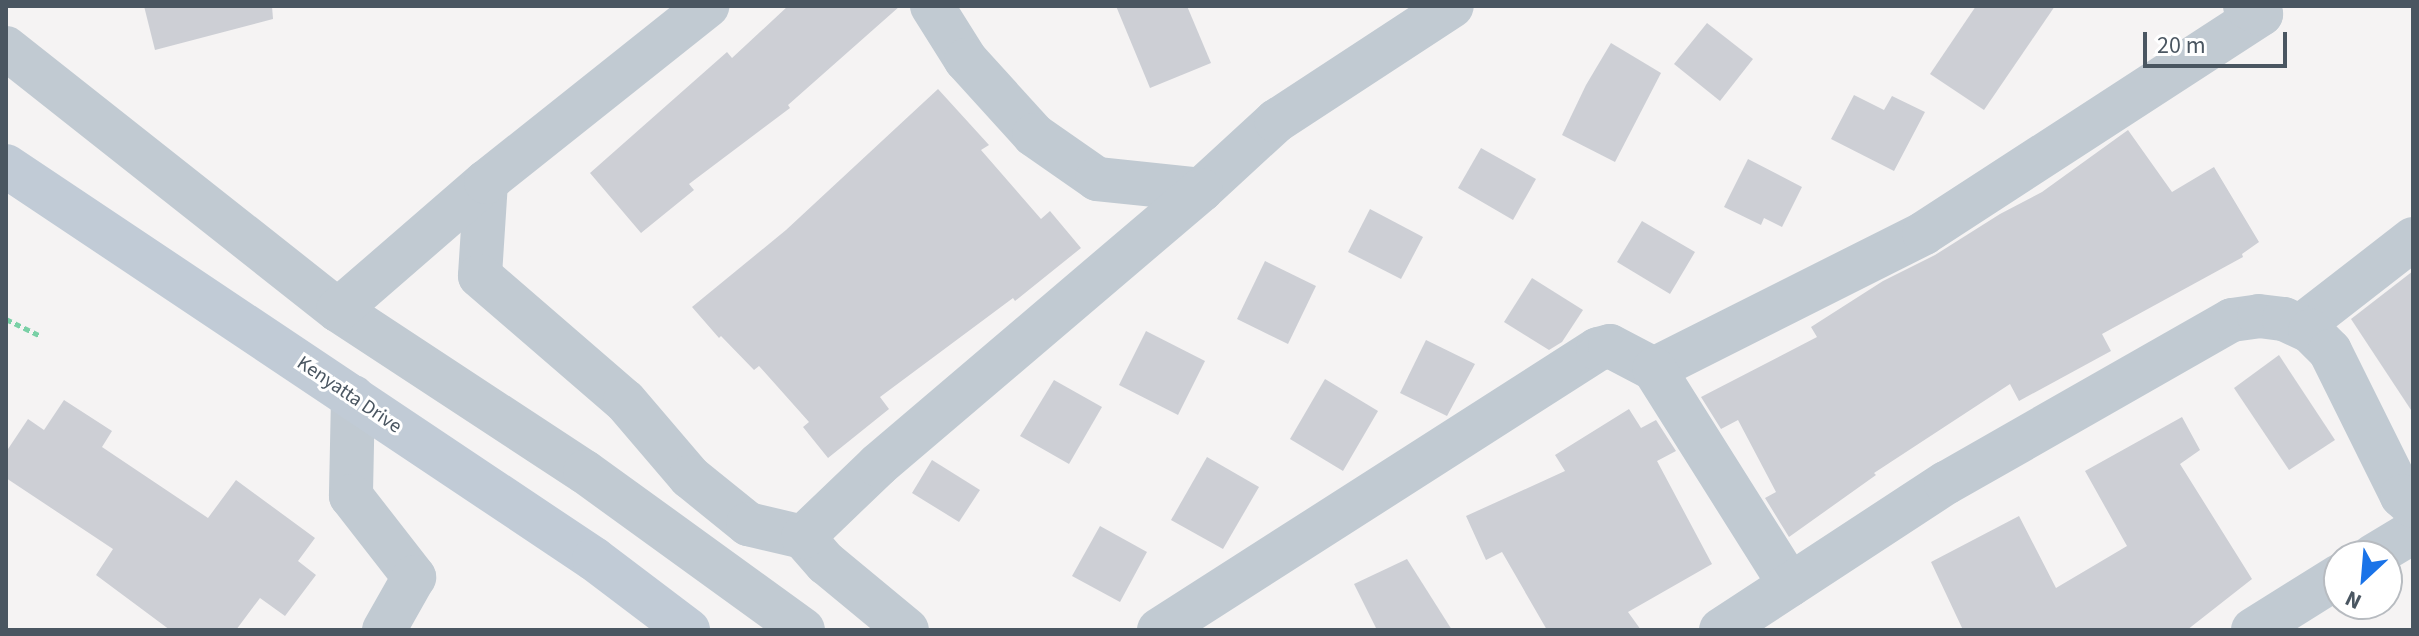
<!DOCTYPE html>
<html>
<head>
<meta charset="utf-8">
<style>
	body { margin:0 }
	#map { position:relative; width:2419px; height:636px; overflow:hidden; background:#f5f3f3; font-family:"Source Sans 3",sans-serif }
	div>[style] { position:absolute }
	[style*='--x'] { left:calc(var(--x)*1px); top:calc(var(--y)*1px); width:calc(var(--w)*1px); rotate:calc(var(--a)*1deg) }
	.building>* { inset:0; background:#cdcfd5 }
	.path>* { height:5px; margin-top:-2.5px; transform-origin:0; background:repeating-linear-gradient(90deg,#7ad0a6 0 6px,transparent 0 10px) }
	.street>* { height:44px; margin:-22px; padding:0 22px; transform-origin:22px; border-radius:22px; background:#c1cad2 }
	.secondary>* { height:44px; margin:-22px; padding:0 22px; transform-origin:22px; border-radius:22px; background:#c1cbd6 }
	span { translate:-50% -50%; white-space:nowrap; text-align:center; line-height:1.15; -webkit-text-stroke:6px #fff; paint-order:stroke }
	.street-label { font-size:20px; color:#4a5661 }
	.frame { position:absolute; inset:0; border:8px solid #4a5661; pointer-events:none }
	.north { position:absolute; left:2323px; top:540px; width:80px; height:80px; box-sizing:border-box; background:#fff; border:2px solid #b7bbc0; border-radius:50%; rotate:206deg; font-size:22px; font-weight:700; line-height:32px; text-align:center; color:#4a5661 }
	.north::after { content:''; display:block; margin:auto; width:28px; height:36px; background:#1a73e8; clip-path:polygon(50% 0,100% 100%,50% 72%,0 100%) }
	.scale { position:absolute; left:2143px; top:32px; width:144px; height:36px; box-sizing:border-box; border:4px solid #4a5661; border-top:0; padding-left:10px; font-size:24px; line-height:28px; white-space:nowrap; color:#4a5661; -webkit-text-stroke:6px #fff; paint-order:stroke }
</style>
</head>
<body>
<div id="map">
	<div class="building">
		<i style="clip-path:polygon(144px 6px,272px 6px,273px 19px,155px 50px)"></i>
		<i style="clip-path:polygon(788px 6px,900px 6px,788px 105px,790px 108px,689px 184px,694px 190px,641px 233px,590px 173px,727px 52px,732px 58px)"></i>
		<i style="clip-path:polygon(1116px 6px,1187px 6px,1211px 63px,1150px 88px)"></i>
		<i style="clip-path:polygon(1976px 6px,2055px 6px,1984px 110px,1930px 74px)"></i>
		<i style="clip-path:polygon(1707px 23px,1753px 59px,1720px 101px,1674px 64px)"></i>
		<i style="clip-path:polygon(1611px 43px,1661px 73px,1615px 162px,1562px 135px,1586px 85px)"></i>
		<i style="clip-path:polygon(938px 89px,989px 145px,981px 150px,1041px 219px,1050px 211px,1081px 248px,1015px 301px,1013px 298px,880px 397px,889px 409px,828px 458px,803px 427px,809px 422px,759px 366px,754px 370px,721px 336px,719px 338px,692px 307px,786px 230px)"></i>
		<i style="clip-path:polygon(1854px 95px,1884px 110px,1892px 96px,1925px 112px,1894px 171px,1831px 139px)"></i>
		<i style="clip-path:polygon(2128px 130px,2172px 192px,2214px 167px,2259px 242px,2242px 254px,2243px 257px,2102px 334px,2111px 351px,2019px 401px,2010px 384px,1874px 473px,1876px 475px,1789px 537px,1765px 498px,1776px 492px,1738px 420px,1721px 429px,1701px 397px,1817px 337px,1811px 327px,1883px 281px,1935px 255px,2000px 214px,2042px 192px)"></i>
		<i style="clip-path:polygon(1481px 148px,1536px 179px,1513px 220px,1458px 188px)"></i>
		<i style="clip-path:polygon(1748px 159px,1802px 187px,1782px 227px,1764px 218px,1761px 225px,1724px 207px)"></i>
		<i style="clip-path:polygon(1370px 209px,1423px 237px,1401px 279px,1348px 252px)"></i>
		<i style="clip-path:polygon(1642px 221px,1695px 252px,1670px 294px,1617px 262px)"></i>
		<i style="clip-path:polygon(1265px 261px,1316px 286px,1288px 344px,1237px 319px)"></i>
		<i style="clip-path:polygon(2413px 271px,2413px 413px,2351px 319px)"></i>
		<i style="clip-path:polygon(1532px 278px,1583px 310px,1562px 342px,1549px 350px,1504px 322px)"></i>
		<i style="clip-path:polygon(1146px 331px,1205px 361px,1178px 415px,1119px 385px)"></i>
		<i style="clip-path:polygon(1426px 340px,1475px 364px,1447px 416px,1400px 393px)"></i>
		<i style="clip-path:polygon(2279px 355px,2335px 440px,2289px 470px,2234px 388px)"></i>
		<i style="clip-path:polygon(1325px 379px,1378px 411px,1343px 471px,1290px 439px)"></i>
		<i style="clip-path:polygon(1054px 380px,1102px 407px,1069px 464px,1020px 436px)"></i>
		<i style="clip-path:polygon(64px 400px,112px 431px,102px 447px,208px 518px,236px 480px,315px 538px,298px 561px,316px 575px,285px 616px,260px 598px,236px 630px,170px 630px,96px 575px,113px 549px,6px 478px,6px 452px,28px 419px,44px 430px)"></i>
		<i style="clip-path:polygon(1629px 409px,1641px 428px,1656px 420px,1676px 451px,1657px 461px,1712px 564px,1628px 612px,1641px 630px,1547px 630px,1502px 552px,1486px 560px,1466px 516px,1565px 471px,1555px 455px)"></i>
		<i style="clip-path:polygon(2182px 417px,2200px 450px,2180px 464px,2252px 579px,2187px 630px,1963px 630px,1931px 562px,2019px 516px,2056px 588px,2127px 546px,2085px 471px)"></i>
		<i style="clip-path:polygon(1207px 457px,1259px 487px,1223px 549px,1171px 520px)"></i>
		<i style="clip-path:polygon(932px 460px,980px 490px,959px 522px,912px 493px)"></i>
		<i style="clip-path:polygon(1100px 526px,1147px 552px,1120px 602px,1072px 576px)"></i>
		<i style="clip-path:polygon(1407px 559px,1452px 630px,1377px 630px,1354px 584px)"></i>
	</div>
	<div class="path">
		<i style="--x:6;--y:319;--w:37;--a:26"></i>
	</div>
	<div class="street">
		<i style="--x:932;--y:6;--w:64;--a:57.8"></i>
		<i style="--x:966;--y:60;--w:101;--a:47.8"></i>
		<i style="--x:1034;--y:135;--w:77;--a:34.9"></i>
		<i style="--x:1097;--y:179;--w:105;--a:6"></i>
		<i style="--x:1201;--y:190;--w:102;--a:-42.6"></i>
		<i style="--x:1276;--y:121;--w:210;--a:-33.2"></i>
		<i style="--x:6;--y:48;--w:423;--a:38.3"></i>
		<i style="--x:338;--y:310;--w:295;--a:33.3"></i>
		<i style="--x:585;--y:472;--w:269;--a:35.9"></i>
		<i style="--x:486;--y:182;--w:94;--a:93.7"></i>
		<i style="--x:480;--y:276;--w:191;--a:40.8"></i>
		<i style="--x:625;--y:401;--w:100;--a:49.5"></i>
		<i style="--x:690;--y:477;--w:75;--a:39"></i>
		<i style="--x:748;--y:524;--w:57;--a:13.3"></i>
		<i style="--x:803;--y:537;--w:35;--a:49"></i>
		<i style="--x:826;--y:563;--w:105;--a:39.6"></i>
		<i style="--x:338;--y:310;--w:196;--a:-40.9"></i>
		<i style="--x:486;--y:182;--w:283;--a:-38.5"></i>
		<i style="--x:2301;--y:326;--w:142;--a:-37.8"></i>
		<i style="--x:1654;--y:369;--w:302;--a:-26.7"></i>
		<i style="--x:1924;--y:233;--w:402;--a:-33"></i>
		<i style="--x:2261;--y:14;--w:18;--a:-153"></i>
		<i style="--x:353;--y:397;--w:99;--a:91.2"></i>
		<i style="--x:351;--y:496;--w:103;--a:52.1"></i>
		<i style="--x:414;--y:577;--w:61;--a:119.5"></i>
		<i style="--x:803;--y:537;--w:104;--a:-43.8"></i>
		<i style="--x:878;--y:465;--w:424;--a:-40.4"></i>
		<i style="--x:2373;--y:556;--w:47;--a:-31"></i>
		<i style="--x:1159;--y:630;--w:521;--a:-32.62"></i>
		<i style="--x:1598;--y:349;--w:12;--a:-14"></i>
		<i style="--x:1610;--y:346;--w:50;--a:27.6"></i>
		<i style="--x:1654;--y:369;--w:255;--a:57.8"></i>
		<i style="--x:1721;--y:630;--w:269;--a:-33.2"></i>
		<i style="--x:1946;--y:483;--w:329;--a:-29.7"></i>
		<i style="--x:2232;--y:320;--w:27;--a:-8"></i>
		<i style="--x:2259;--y:316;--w:25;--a:7"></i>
		<i style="--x:2284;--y:319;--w:29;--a:25"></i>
		<i style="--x:2310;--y:331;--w:28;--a:45"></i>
		<i style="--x:2330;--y:351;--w:162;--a:63.6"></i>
		<i style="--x:2402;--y:496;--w:15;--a:42"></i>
		<i style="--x:2253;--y:630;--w:102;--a:-32.1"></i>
	</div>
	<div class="secondary">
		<i style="--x:6;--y:166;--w:707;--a:33.76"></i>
		<i style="--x:594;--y:559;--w:118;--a:37.1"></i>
	</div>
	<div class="street-label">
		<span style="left:349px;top:395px;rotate:34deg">Kenyatta Drive</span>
	</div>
	<div class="frame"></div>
	<div class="north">N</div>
	<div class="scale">20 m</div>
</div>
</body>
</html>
